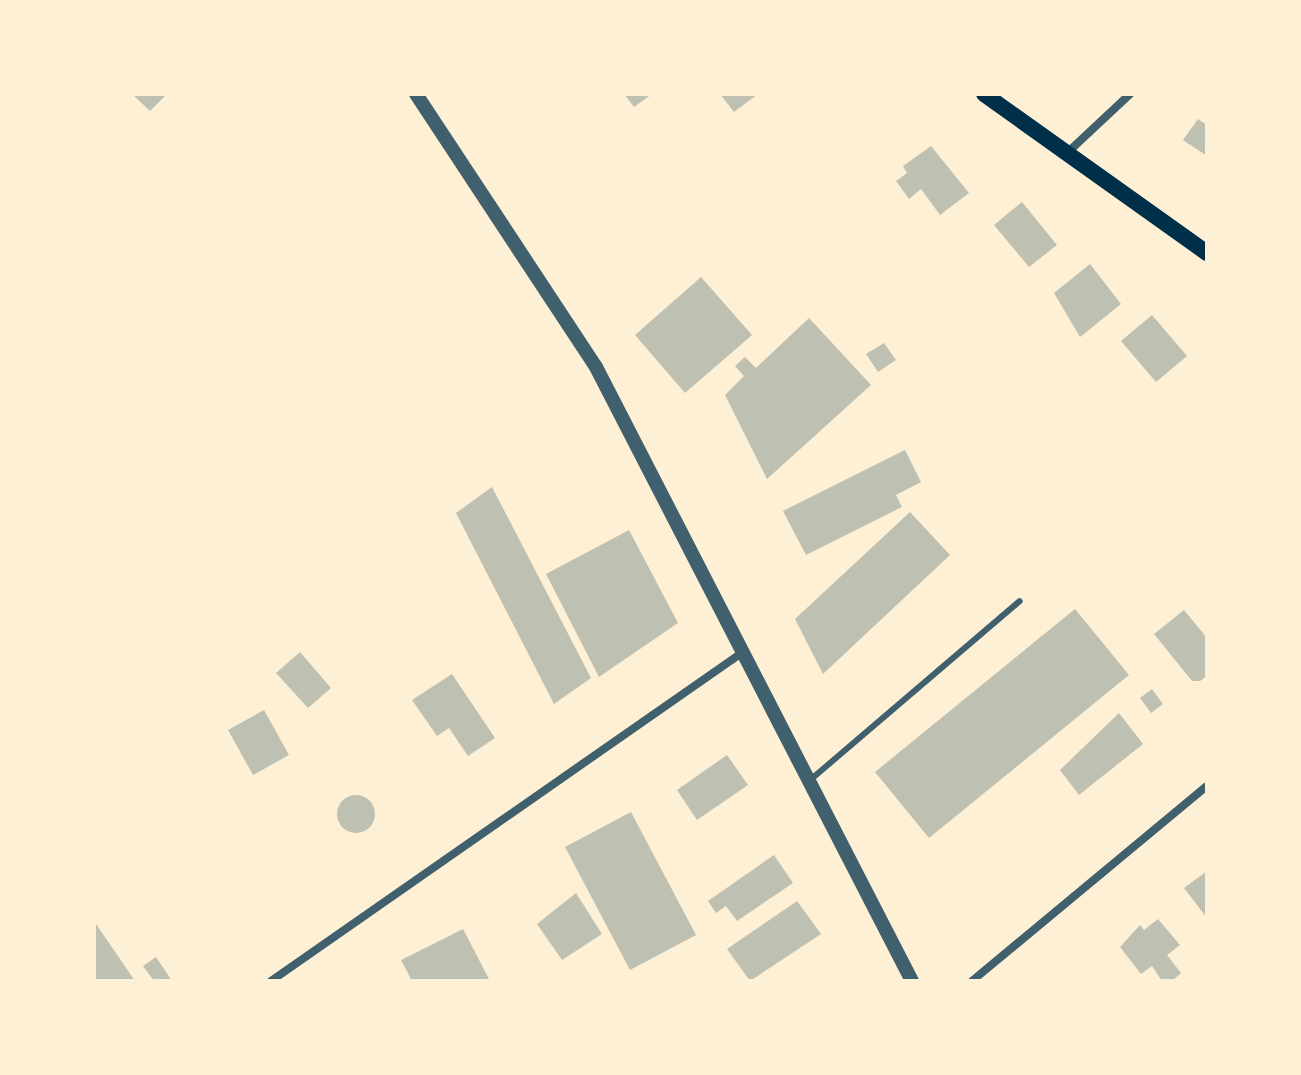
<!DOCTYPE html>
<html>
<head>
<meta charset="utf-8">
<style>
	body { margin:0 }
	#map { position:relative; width:1301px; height:1075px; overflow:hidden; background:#fdf0d5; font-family:"Work Sans",sans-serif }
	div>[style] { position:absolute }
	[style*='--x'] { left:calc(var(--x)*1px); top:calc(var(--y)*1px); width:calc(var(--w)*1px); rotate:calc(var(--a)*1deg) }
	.building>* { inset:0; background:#bec0b2 }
	.round { border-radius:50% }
	.service>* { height:6px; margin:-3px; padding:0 3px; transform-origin:3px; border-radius:3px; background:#3f606c }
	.minor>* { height:8px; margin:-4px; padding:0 4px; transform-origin:4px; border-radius:4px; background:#3f606c }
	.tertiary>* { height:14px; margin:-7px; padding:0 7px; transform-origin:7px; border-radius:7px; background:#3f606c }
	.secondary>* { height:16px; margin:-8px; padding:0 8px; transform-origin:8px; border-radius:8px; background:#003049 }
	span { translate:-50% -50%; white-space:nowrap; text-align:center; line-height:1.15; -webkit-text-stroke:8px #fdf0d5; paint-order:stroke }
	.frame { position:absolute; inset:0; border:96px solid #fdf0d5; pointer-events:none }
</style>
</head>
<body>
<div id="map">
	<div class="building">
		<i style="clip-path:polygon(132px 94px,167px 94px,150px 111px)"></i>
		<i style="clip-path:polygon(624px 94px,652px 94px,634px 107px)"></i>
		<i style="clip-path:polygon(720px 94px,758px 94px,734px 112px)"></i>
		<i style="clip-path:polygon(1198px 119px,1207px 125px,1207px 156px,1183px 140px)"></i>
		<i style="clip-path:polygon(931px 146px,969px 193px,940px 215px,921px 189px,909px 199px,896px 181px,907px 173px,903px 166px)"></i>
		<i style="clip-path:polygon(1022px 202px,1057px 245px,1029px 267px,994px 225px)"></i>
		<i style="clip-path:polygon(1090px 264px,1121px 304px,1080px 337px,1054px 293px)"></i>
		<i style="clip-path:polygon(701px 277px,752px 335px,685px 393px,635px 335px)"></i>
		<i style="clip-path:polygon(1152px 315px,1187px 356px,1156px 382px,1121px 341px)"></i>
		<i style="clip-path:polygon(809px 318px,871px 385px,767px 479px,725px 395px,744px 376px,735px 366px,745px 357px,756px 368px)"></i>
		<i style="clip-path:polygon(884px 343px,896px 360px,878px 372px,866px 354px)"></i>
		<i style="clip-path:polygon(905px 450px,921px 482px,896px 495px,902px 507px,806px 555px,783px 511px)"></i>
		<i style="clip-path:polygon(492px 487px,591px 678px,554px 704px,456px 513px)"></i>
		<i style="clip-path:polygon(910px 512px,950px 555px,823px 674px,795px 619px)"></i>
		<i style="clip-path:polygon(629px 530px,678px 623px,599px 677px,546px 574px)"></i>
		<i style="clip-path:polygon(1075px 609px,1129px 675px,929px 838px,875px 772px)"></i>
		<i style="clip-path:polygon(1184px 610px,1207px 638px,1207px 676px,1200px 681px,1192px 681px,1154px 634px)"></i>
		<i style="clip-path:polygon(300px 652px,331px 688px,308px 708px,276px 673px)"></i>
		<i style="clip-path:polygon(452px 674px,495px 738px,468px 756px,449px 728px,437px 736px,412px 700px)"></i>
		<i style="clip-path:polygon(1152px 689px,1163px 704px,1151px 713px,1140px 698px)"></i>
		<i style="clip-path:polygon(264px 710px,289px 755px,253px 775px,228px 730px)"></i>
		<i style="clip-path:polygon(1119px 713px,1143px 744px,1079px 795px,1060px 770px)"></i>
		<i style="clip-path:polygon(727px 755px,748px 785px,697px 820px,677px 790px)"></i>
		<i class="round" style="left:337px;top:795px;width:38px;height:38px"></i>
		<i style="clip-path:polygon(631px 812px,696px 935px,630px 970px,565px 847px)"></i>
		<i style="clip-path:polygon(774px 855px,793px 883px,737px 921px,726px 906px,716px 913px,708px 901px)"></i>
		<i style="clip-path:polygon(1207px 871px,1207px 918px,1184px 888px)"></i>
		<i style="clip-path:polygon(576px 893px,602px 934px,562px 960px,537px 924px)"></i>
		<i style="clip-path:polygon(797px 901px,821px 934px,750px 981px,727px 949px)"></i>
		<i style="clip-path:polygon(1158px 919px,1180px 945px,1167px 955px,1181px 973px,1172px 981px,1162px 981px,1152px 966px,1141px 974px,1120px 947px,1140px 925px,1144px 930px)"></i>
		<i style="clip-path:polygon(94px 921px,135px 981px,94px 981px)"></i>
		<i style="clip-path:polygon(463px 929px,490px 981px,412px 981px,401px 960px)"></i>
		<i style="clip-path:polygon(156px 957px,172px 981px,154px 981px,143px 966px)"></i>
	</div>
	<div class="service">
		<i style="--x:809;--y:781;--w:277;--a:-40.5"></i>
	</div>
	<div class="minor">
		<i style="--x:1067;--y:153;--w:86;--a:-43.1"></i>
		<i style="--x:271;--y:981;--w:575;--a:-34.88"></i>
		<i style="--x:972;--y:981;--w:305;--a:-39.7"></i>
	</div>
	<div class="tertiary">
		<i style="--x:416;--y:94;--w:327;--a:56.6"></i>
		<i style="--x:596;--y:367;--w:691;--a:62.77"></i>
	</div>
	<div class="secondary">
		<i style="--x:984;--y:94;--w:274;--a:35.5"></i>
	</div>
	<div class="frame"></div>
</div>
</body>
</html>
